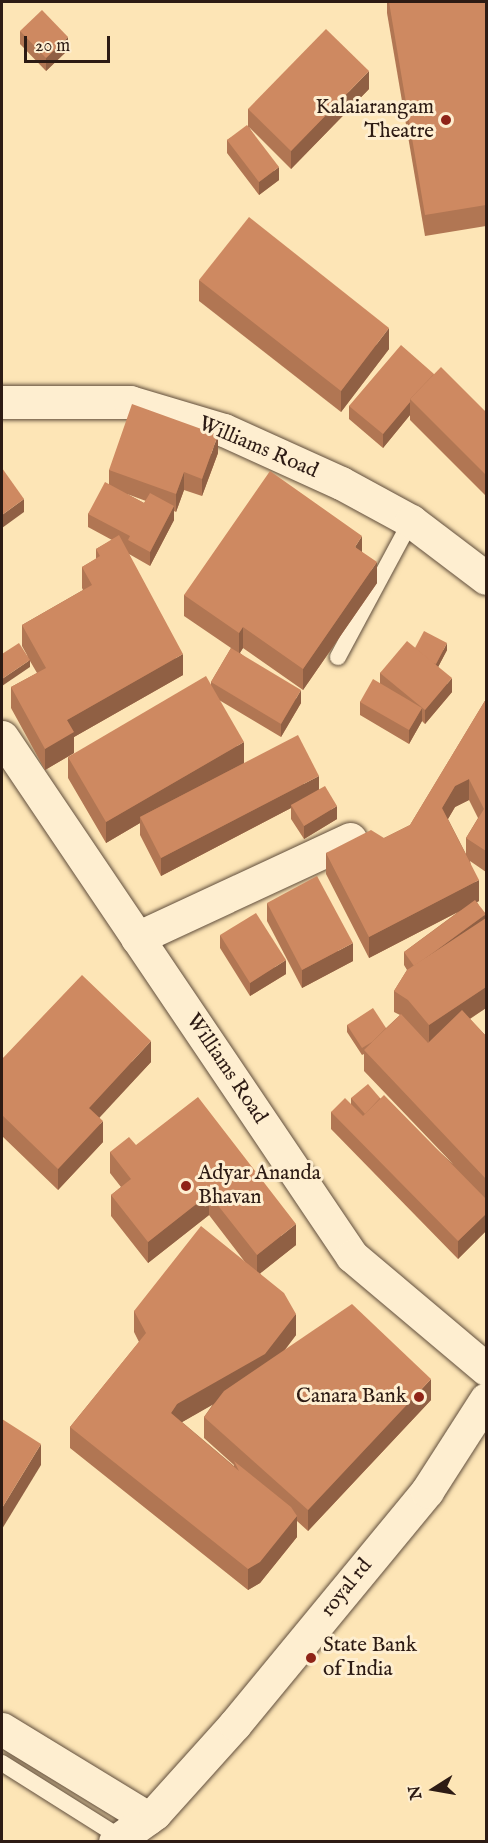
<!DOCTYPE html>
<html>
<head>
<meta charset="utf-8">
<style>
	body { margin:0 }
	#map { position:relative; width:488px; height:1843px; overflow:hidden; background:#fde5b6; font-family:"IM FELL English",serif }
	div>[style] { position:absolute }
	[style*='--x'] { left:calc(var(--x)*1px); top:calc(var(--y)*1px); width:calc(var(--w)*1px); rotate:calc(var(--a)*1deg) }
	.roads { filter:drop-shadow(0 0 2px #614e3c) drop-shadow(0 0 2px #614e3c) }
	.lane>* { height:16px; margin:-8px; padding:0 8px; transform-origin:8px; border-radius:8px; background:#feeed0 }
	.street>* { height:33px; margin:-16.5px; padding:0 16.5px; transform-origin:16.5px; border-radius:16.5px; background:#feeed0 }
	.secondary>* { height:33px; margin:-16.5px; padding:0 16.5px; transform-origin:16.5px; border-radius:16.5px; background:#feeed0 }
	.wall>* { inset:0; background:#b17653 }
	.shaded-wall>* { inset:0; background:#906044 }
	.building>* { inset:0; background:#ce8961 }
	.dots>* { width:16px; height:16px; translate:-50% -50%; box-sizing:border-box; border:3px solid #feeed0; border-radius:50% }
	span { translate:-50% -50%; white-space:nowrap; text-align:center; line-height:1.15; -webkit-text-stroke:6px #feeed0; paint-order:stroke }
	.poi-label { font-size:21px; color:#2d1b14 }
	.right { translate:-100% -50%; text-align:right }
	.left { translate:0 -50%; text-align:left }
	.street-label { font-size:21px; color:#2d1b14 }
	.frame { position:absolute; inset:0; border:3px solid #2d1b14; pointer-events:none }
	.north { position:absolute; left:404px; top:1759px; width:60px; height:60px; -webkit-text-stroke:4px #feeed0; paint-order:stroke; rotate:259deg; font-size:16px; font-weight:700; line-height:24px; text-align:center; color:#2d1b14 }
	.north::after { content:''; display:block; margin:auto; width:21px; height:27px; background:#2d1b14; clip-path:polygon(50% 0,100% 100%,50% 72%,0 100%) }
	.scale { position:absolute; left:24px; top:36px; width:86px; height:27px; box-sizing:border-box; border:3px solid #2d1b14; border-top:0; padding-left:8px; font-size:18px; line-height:21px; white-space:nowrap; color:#2d1b14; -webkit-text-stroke:4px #feeed0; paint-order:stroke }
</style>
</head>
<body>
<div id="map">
	<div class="roads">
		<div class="lane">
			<i style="--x:338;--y:657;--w:154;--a:-61.8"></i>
			<i style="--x:2;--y:1763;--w:141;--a:32.2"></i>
		</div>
		<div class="street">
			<i style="--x:137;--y:938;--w:235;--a:-24.9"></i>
			<i style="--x:2;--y:1729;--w:171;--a:31.4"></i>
		</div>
		<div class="secondary">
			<i style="--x:2;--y:402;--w:128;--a:0"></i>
			<i style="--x:130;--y:402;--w:98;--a:16.6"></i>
			<i style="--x:224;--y:430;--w:128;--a:24.4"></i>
			<i style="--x:341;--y:483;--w:80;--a:28.5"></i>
			<i style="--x:411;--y:521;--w:94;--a:37.2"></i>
			<i style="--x:2;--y:737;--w:626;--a:56.01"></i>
			<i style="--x:352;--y:1256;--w:175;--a:40.1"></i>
			<i style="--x:115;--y:1842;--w:49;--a:-35.9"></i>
			<i style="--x:155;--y:1813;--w:120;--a:-48"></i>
			<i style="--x:235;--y:1724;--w:302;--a:-50.5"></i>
			<i style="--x:427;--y:1491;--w:109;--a:-57.3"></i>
		</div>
	</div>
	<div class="wall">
		<i style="clip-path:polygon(387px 2px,486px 2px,486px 226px,425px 236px,387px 13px)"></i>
		<i style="clip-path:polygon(20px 31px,68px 50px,46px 71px,20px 44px)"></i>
		<i style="clip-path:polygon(369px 89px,291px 169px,249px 127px,279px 180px,259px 195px,227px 153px,227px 140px,248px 127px,248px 109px)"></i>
		<i style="clip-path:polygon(199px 280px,389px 349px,341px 412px,199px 301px)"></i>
		<i style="clip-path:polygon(434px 374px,486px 412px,486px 496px,410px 420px,410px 415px,383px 448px,349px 419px,349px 406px)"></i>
		<i style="clip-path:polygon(evenodd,218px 453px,202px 496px,184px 490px,176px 512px,174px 511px,174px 520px,150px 566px,129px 554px,183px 675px,74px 737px,74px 753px,45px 770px,11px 708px,11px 687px,37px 673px,30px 661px,30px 667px,27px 655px,22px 646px,22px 625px,83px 590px,82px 588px,82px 567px,96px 559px,96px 549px,112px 540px,88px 527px,88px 514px,109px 484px,109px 470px,218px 453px,127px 494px,146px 501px,144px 503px,127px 494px)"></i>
		<i style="clip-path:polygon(362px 552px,377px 583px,303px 690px,243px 648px,240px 653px,301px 703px,281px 737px,219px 700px,244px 763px,319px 789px,337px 819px,304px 839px,291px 819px,291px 808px,161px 876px,140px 835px,140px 823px,106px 843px,68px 778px,68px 757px,211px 686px,211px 682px,231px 648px,184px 616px,184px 595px)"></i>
		<i style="clip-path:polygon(415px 648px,447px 650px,438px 667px,452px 692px,425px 724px,422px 721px,409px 744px,360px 715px,360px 702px,380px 684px,380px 673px)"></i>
		<i style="clip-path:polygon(evenodd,486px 699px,486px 872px,470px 861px,479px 901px,477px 902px,486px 919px,486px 918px,486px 1009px,486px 1008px,470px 1019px,486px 1036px,486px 1231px,458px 1259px,331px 1129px,331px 1112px,351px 1104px,351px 1098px,380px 1098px,453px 1164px,364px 1071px,364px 1054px,362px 1055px,347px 1032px,347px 1025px,386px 1028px,400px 1015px,394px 1012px,394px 991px,407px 970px,404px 965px,404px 952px,458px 912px,369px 958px,326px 874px,326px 853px,384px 838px,410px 825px,486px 699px,469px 800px,478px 818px,466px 838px,466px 854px,448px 819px,455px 807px,469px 800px)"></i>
		<i style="clip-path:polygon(267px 903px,353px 961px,302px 988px,267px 921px)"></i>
		<i style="clip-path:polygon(220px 935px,286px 974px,250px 996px,220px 948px)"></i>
		<i style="clip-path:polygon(2px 1059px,151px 1062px,99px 1117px,103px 1142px,58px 1190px,2px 1136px,2px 1137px)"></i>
		<i style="clip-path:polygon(evenodd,136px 1145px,296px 1245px,260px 1273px,296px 1335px,285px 1350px,431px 1400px,308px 1531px,297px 1521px,297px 1537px,260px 1583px,248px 1590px,70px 1448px,70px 1427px,139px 1342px,134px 1332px,134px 1311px,245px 1262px,209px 1215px,148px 1263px,111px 1216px,111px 1195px,121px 1187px,110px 1173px,110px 1152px,136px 1145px,213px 1404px,204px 1417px,204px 1438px,234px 1465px,234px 1466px,182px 1422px,213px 1404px)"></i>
	</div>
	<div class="shaded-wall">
		<i style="clip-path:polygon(68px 37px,68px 50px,46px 71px,46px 58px)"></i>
		<i style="clip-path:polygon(369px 71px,369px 89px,291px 169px,291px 151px)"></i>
		<i style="clip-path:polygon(279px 167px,279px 180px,259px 195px,259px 182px)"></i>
		<i style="clip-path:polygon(389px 328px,389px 349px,341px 412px,341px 391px)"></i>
		<i style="clip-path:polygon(410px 402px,410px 415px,383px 448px,383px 434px)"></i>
		<i style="clip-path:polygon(218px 435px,218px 453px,202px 496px,202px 479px)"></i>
		<i style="clip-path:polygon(184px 472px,184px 490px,176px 512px,176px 494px)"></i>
		<i style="clip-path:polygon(24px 499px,24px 512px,2px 528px,2px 515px)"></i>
		<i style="clip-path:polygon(174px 506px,174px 520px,150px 566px,150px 552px)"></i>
		<i style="clip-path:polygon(362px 536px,362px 557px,355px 547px)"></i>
		<i style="clip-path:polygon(377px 562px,377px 583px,303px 690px,303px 669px)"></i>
		<i style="clip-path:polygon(243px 627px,243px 648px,239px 654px,239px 633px)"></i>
		<i style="clip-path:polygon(447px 643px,447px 650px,436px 671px,436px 664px)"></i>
		<i style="clip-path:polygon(183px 654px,183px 675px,74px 737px,74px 753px,45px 770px,45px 749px,67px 720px)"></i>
		<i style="clip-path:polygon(30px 660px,30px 667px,2px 686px,2px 679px)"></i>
		<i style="clip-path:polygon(452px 678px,452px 692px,425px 724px,425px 710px)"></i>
		<i style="clip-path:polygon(301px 690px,301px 703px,281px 737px,281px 724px)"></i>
		<i style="clip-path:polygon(422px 708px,422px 721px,409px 744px,409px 730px)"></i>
		<i style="clip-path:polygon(244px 742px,244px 763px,140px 817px,140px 823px,106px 843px,106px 822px)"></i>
		<i style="clip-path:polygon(319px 776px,319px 794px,291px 805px,291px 808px,161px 876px,161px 858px)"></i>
		<i style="clip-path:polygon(469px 779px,469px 800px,455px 807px,442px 829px,442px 808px,455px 786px)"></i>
		<i style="clip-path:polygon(337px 806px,337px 819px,304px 839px,304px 826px)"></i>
		<i style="clip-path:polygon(479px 880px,479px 901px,369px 958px,369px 937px)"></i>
		<i style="clip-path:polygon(486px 914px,486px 928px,414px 967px)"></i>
		<i style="clip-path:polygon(353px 943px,353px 961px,302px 988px,302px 970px)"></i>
		<i style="clip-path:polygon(286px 960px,286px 974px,250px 996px,250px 983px)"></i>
		<i style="clip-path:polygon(486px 987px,486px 1008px,429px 1045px,429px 1025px)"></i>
		<i style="clip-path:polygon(151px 1041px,151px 1062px,89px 1129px,89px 1108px)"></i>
		<i style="clip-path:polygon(103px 1121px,103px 1142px,58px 1190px,58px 1169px)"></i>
		<i style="clip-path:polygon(209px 1194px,209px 1215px,148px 1263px,148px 1242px)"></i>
		<i style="clip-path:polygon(486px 1214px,486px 1231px,458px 1259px,458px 1241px)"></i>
		<i style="clip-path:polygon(296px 1224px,296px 1245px,257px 1276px,257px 1255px)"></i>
		<i style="clip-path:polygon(296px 1314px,296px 1335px,265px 1375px,177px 1425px,171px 1413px,177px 1404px)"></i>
		<i style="clip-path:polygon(431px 1379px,431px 1400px,308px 1531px,308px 1510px)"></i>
		<i style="clip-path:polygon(41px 1444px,41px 1465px,2px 1529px,2px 1508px)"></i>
		<i style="clip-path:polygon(297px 1516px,297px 1537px,260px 1583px,248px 1590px,248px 1569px)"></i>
	</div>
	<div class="building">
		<i style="clip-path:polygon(389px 2px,486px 2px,486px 205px,425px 215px)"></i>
		<i style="clip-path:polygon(42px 10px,68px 37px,46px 58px,20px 31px)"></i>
		<i style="clip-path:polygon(326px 29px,369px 71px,291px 151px,248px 109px)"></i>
		<i style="clip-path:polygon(247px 125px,279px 167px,259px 182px,227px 140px)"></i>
		<i style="clip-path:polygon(249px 217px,389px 328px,341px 391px,199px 280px)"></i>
		<i style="clip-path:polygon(401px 345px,434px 374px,410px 399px,410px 402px,383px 434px,349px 406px)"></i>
		<i style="clip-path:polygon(441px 367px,486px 412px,486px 475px,410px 399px)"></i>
		<i style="clip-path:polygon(132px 404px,218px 435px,202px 479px,184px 472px,176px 494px,109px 470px)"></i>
		<i style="clip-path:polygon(2px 468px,24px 499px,2px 515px)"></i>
		<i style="clip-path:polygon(270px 471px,362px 536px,355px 547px,377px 562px,303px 669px,243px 627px,239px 633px,184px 595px)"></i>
		<i style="clip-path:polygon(105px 482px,144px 503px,150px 493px,174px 506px,150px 552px,128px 540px,130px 536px,88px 514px)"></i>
		<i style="clip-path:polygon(119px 535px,183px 654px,67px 720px,74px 732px,45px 749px,11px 687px,46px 668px,22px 625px,92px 585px,82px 567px,100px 556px,96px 549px)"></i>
		<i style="clip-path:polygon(424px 631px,447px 643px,436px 664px,431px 662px,415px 648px)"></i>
		<i style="clip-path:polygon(407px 641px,452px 678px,425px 710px,380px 673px)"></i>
		<i style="clip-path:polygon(19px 643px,30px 660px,2px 679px,2px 654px)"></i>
		<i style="clip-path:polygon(231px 648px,301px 690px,281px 724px,211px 682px)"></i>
		<i style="clip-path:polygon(206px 676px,244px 742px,106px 822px,68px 757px)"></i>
		<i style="clip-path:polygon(373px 679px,422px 708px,409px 730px,360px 702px)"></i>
		<i style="clip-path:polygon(486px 699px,486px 851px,466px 838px,484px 809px,469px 779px,455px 786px,442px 808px,479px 880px,369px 937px,326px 853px,371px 830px,384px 838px,410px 825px)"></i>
		<i style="clip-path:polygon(298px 735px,319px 776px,161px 858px,140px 817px)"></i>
		<i style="clip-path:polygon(325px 786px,337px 806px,304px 826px,291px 805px)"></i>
		<i style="clip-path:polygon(317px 876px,353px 943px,302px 970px,267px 903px)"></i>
		<i style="clip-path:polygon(475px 900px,486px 914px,434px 952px,414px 966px,404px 952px)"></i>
		<i style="clip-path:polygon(256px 913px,286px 960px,250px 983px,220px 935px)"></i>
		<i style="clip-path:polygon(486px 918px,486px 988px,486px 987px,429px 1025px,408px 1000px,394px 991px,407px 970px)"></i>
		<i style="clip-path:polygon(82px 975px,151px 1041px,89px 1108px,103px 1121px,58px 1169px,2px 1115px,2px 1116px,2px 1059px)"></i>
		<i style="clip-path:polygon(373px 1008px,386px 1028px,372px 1042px,362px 1048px,347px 1025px)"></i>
		<i style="clip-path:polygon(462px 1010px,486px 1036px,486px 1179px,364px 1050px,401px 1014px,428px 1043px)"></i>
		<i style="clip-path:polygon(368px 1084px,380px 1098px,365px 1114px,351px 1098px)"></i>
		<i style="clip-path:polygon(384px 1095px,486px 1199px,486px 1214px,458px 1241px,331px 1112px,345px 1098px,363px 1116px)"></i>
		<i style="clip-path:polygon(198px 1097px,296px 1224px,257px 1255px,209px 1194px,148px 1242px,111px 1195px,131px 1179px,110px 1152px,129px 1137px,136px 1145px)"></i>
		<i style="clip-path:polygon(201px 1226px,284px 1293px,296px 1314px,265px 1354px,177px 1404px,171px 1413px,239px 1471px,234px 1461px,291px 1507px,297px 1516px,260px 1562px,248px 1569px,70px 1427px,146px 1333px,134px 1311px)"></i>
		<i style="clip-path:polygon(352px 1304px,431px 1379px,308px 1510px,204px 1417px,224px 1391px)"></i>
		<i style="clip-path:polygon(2px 1419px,41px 1444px,2px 1508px)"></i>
	</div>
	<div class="dots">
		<i style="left:446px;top:120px;background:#8f2418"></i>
		<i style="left:186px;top:1186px;background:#8f2418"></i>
		<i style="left:419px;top:1397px;background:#8f2418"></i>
		<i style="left:311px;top:1658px;background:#8f2418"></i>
	</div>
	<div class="poi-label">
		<span class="right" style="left:434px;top:120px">Kalaiarangam<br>Theatre</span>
		<span class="left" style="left:198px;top:1186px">Adyar Ananda<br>Bhavan</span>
		<span class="right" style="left:407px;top:1397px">Canara Bank</span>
		<span class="left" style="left:323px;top:1658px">State Bank<br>of India</span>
	</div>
	<div class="street-label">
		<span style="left:258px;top:448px;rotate:23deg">Williams Road</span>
		<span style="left:226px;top:1069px;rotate:56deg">Williams Road</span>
		<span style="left:347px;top:1588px;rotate:-51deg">royal rd</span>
	</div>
	<div class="frame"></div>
	<div class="north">N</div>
	<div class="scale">20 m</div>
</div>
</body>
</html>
